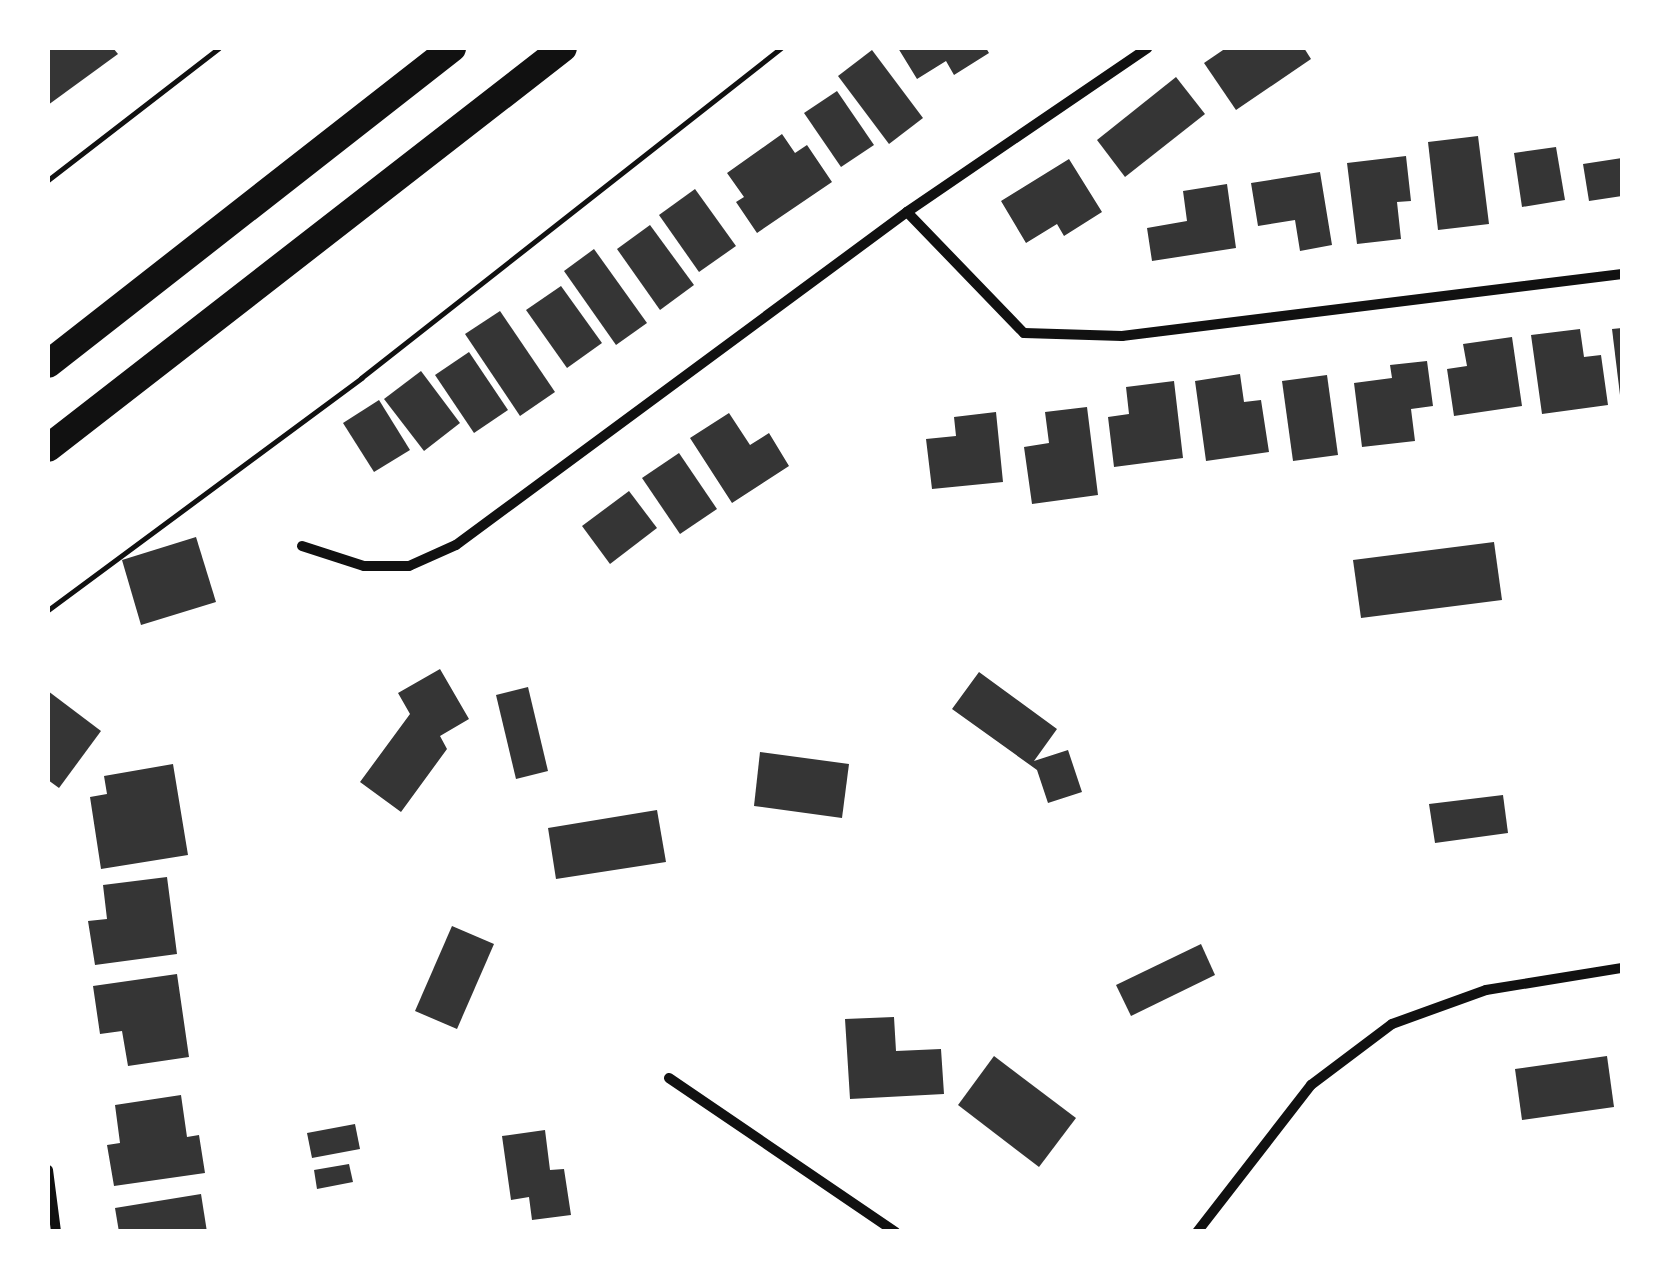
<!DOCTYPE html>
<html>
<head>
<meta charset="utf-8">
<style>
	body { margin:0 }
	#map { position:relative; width:1670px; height:1279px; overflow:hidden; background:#fff; font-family:"Fira Sans Condensed",sans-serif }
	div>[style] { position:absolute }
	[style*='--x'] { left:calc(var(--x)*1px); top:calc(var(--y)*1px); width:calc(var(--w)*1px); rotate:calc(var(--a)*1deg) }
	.building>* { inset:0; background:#353535 }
	.path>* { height:5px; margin:-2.5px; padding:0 2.5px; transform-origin:2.5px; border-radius:2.5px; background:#111 }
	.minor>* { height:10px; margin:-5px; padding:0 5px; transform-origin:5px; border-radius:5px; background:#111 }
	.trunk>* { height:28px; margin:-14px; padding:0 14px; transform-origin:14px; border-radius:14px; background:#111 }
	span { translate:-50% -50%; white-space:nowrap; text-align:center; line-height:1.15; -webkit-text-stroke:10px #fff; paint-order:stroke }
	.frame { position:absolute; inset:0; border:50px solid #fff; pointer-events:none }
</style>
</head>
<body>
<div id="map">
	<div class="building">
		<i style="clip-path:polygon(48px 48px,113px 48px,118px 54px,48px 105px)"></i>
		<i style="clip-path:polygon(898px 48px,986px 48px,989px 53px,954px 75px,946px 61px,917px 79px)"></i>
		<i style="clip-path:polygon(1226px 48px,1304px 48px,1311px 59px,1236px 110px,1204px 63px)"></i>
		<i style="clip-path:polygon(872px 50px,923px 118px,889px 144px,838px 76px)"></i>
		<i style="clip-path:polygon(1176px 77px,1205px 114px,1125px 177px,1097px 140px)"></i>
		<i style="clip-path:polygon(837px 91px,874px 145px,841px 167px,804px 113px)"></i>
		<i style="clip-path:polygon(782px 134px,795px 153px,807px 145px,832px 182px,757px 233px,736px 202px,744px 197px,727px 173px)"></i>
		<i style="clip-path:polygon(1478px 136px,1489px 224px,1438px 230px,1428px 142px)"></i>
		<i style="clip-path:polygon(1556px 147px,1565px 200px,1522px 207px,1514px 153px)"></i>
		<i style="clip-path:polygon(1406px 156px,1411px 201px,1397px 202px,1401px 239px,1357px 244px,1347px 163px)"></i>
		<i style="clip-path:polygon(1622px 158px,1622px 196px,1589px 201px,1583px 164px)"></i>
		<i style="clip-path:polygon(1069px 159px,1102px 212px,1064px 236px,1057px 224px,1026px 243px,1001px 201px)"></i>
		<i style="clip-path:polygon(1320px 172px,1332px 245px,1300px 251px,1295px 220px,1258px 226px,1251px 183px)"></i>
		<i style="clip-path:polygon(1227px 184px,1236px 248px,1152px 261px,1147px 228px,1187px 221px,1183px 191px)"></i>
		<i style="clip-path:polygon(695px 189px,736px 246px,699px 272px,659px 215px)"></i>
		<i style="clip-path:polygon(650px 225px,694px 285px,660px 310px,617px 249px)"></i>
		<i style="clip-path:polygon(594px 249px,647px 323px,616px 345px,564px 271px)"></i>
		<i style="clip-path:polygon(561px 286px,602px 343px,567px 368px,526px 310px)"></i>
		<i style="clip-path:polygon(500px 311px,555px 392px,520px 416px,465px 334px)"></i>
		<i style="clip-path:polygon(1622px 328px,1622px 394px,1620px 395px,1612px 329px)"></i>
		<i style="clip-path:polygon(1580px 329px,1584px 357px,1601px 355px,1608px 405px,1542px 414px,1531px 335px)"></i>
		<i style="clip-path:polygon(1512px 337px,1522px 406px,1454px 416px,1447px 369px,1467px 366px,1463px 344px)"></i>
		<i style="clip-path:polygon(469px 352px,508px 410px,474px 433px,435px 375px)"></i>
		<i style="clip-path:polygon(1427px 361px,1433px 406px,1411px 409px,1415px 441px,1362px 447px,1354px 383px,1392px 378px,1390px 365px)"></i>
		<i style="clip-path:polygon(421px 371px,460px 423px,424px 451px,384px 399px)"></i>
		<i style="clip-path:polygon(1240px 374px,1244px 402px,1261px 400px,1269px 452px,1206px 461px,1195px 381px)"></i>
		<i style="clip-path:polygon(1327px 375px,1338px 455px,1293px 461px,1282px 381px)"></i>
		<i style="clip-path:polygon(1174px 381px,1183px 458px,1114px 467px,1108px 417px,1129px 414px,1126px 387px)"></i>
		<i style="clip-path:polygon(379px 400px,410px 450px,374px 472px,343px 423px)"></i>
		<i style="clip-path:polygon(1087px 407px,1098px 495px,1032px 504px,1024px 447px,1049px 443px,1045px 412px)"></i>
		<i style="clip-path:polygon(996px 412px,1003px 482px,932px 489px,926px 439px,956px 436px,954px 417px)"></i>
		<i style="clip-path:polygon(729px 413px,750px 445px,769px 433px,789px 466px,732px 503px,690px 438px)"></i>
		<i style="clip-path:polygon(679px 453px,717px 509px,680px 534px,642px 478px)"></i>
		<i style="clip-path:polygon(629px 491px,657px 528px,610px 564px,582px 526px)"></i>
		<i style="clip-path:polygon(196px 537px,216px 602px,141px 625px,122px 560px)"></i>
		<i style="clip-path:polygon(1494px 542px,1502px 600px,1361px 618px,1353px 560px)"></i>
		<i style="clip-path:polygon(440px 669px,469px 719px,440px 736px,447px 749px,401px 812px,360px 782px,410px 714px,398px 693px)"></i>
		<i style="clip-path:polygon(979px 672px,1057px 729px,1034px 761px,1068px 750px,1082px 792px,1048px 803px,1037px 770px,952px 709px)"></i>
		<i style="clip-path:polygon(528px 687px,548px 771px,516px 779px,496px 695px)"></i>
		<i style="clip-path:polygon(48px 691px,101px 731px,59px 788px,48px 780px)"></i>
		<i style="clip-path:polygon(760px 752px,849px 764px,842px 818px,754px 806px)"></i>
		<i style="clip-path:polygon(173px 764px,188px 855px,101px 869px,90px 797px,107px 794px,104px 776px)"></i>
		<i style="clip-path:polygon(1503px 795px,1508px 833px,1435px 843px,1429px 804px)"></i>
		<i style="clip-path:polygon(657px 810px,666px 862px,556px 879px,548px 828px)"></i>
		<i style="clip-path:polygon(167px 877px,177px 954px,95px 965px,88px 921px,107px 919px,103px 885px)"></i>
		<i style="clip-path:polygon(452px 926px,494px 944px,457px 1029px,415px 1011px)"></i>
		<i style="clip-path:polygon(1201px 944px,1215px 975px,1131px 1016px,1116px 985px)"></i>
		<i style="clip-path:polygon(177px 974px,189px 1057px,128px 1066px,122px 1031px,100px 1034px,93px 986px)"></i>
		<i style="clip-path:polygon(894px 1017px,896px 1051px,941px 1049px,944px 1094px,850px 1099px,845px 1019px)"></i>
		<i style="clip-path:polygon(994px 1056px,1076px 1118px,1039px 1167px,958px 1105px)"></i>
		<i style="clip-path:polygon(1607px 1056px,1614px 1107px,1522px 1120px,1515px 1069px)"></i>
		<i style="clip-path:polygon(181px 1095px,187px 1137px,199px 1135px,205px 1173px,114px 1186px,107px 1145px,120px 1143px,115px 1105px)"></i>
		<i style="clip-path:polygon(355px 1124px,360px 1149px,312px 1158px,307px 1133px)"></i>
		<i style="clip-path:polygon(545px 1130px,550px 1170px,564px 1169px,571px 1215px,532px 1220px,529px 1197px,511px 1200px,502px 1136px)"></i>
		<i style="clip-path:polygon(349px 1164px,353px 1182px,317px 1189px,314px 1170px)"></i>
		<i style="clip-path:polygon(201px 1194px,207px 1232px,119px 1232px,115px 1208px)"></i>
	</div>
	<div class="path">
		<i style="--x:48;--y:180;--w:216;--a:-37.7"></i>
		<i style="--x:48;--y:610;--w:390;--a:-36.5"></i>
		<i style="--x:361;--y:378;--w:534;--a:-38.16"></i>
	</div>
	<div class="minor">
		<i style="--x:907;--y:212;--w:168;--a:46"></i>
		<i style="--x:1024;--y:333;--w:98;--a:1.8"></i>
		<i style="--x:1122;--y:336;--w:504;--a:-7.07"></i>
		<i style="--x:302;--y:546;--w:65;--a:17.9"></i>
		<i style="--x:364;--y:566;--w:45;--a:0"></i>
		<i style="--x:409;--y:566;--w:51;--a:-24.1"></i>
		<i style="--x:456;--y:545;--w:561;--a:-36.44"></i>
		<i style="--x:907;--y:212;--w:291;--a:-34.3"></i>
		<i style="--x:669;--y:1078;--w:274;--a:34.2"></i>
		<i style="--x:48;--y:1170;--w:63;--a:82.6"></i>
		<i style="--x:1197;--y:1232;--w:186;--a:-52.2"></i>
		<i style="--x:1311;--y:1085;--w:101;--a:-37"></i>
		<i style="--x:1392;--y:1024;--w:100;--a:-19.9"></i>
		<i style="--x:1486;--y:990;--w:138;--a:-9.2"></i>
	</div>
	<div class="trunk">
		<i style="--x:48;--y:364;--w:513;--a:-38.03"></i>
		<i style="--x:48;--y:448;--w:652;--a:-37.84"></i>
	</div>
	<div class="frame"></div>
</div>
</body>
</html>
